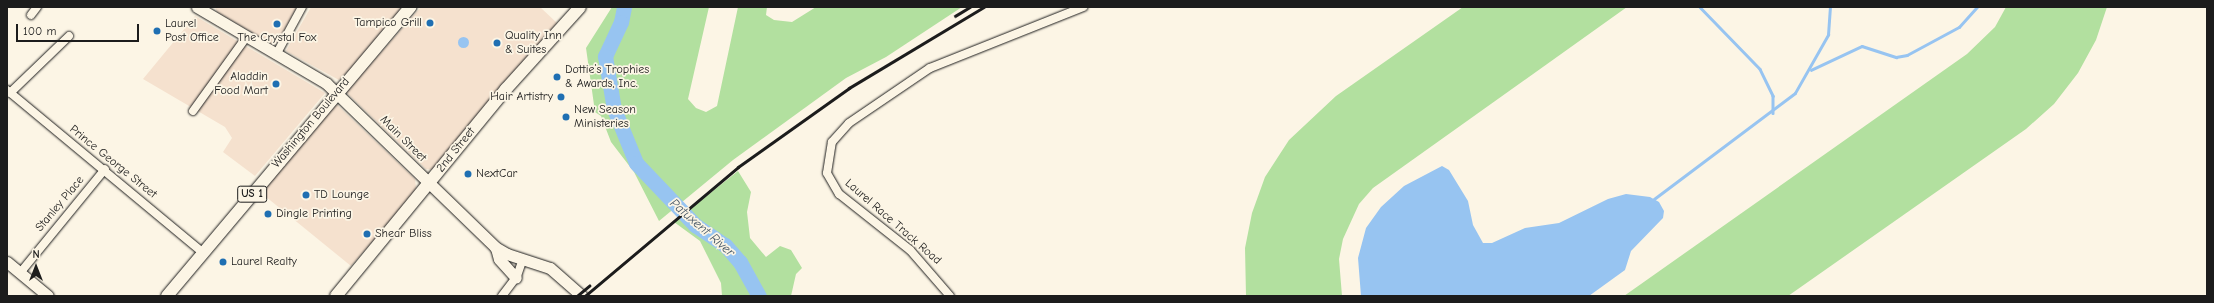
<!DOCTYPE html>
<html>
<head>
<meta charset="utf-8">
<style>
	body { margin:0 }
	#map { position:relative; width:2214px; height:303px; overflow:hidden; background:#fcf5e5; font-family:"Comic Neue",sans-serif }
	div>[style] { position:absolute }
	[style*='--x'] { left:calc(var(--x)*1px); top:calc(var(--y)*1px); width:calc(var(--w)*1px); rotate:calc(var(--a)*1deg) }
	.built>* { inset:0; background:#f5e1ce }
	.green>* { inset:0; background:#b2e09f }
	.water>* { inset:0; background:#97c4f1 }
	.round { border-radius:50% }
	.stream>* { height:2.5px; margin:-1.25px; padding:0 1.25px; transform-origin:1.25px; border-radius:1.25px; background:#97c4f1 }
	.river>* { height:15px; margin:-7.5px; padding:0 7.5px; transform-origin:7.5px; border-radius:7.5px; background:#97c4f1 }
	.roads { filter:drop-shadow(0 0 1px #1c1c1c) drop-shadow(0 0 1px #1c1c1c) }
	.street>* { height:8px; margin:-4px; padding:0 4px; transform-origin:4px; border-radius:4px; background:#fcf5e5 }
	.secondary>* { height:11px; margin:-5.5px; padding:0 5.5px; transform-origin:5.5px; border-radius:5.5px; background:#fcf5e5 }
	.primary>* { height:12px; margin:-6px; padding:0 6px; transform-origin:6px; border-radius:6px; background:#fcf5e5 }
	.rail>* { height:2.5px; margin:-1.25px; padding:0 1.25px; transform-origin:1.25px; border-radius:1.25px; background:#1c1c1c }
	.dots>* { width:11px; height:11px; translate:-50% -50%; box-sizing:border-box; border:2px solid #fcf5e5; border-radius:50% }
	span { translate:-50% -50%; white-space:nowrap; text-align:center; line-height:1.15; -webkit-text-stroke:3.5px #fcf5e5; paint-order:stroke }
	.shield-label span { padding:1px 3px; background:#fcf5e5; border:1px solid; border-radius:3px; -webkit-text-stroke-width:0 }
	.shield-label { font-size:11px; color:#1c1c1c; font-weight:700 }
	.poi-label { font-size:12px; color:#1c1c1c }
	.right { translate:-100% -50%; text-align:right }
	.left { translate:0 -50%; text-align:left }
	.street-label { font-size:12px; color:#1c1c1c }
	.water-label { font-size:13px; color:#475767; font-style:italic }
	.frame { position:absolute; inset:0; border:8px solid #1c1c1c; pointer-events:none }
	.north { position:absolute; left:16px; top:247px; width:40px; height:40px; -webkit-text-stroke:3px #fcf5e5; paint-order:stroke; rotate:0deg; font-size:11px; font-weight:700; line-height:16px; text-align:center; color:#1c1c1c }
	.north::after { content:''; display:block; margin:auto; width:14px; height:18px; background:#1c1c1c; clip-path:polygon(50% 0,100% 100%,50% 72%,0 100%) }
	.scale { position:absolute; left:16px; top:24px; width:123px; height:18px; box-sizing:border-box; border:2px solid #1c1c1c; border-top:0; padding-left:5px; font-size:12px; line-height:14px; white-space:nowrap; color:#1c1c1c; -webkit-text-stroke:3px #fcf5e5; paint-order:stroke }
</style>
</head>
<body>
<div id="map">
	<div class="built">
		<i style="clip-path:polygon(215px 7px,297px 7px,278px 42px,272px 44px,217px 12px)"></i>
		<i style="clip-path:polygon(311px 7px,402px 7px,371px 49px,339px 80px,286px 51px)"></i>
		<i style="clip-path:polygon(421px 7px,540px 7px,557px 23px,434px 170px,426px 169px,346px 92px)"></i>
		<i style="clip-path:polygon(195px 16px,325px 93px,255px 176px,223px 152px,232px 138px,225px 127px,143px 79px)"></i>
		<i style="clip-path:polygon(335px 103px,415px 179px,416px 188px,414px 195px,351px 266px,260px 192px)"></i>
	</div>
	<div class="green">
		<i style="clip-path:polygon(612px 7px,709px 7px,688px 99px,696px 108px,706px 112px,717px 106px,738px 7px,767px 7px,766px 15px,774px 20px,792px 22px,816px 7px,962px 7px,886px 57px,846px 78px,733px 160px,659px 221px,634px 172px,611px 142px,601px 116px,595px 112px,586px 48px)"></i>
		<i style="clip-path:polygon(1463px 7px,1627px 7px,1373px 188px,1359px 204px,1343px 239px,1339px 259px,1342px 296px,1246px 296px,1245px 248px,1252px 213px,1265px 177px,1289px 140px,1336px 96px)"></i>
		<i style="clip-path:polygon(2006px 7px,2107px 7px,2096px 40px,2078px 73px,2054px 104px,2026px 129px,1788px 296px,1624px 296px,1967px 54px,1995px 27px)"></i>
		<i style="clip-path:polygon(738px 171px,751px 192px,747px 212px,750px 238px,766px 257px,780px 246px,791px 250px,802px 268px,796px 274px,791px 296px,722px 296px,721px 283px,700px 241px,674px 222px)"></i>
	</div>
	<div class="water">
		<i class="round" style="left:457.5px;top:36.5px;width:11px;height:11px"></i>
		<i style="clip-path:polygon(1442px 166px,1449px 170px,1468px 201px,1473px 225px,1483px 243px,1492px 243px,1525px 228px,1559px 223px,1608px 199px,1626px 194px,1650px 197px,1659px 202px,1664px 211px,1663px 218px,1631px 251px,1625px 270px,1589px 296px,1361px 296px,1358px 258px,1366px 228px,1381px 207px,1404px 186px)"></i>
	</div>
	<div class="stream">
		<i style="--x:1700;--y:7;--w:86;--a:45.9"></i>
		<i style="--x:1760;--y:69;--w:30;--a:64"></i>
		<i style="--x:1773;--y:96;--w:17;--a:90"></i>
		<i style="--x:1811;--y:70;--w:56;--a:-25.2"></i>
		<i style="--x:1862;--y:46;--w:36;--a:18"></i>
		<i style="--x:1896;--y:57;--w:11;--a:-10"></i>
		<i style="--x:1907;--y:55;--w:59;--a:-28.3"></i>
		<i style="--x:1959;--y:27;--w:27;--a:-48"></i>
		<i style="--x:1654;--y:199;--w:176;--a:-36.9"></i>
		<i style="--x:1795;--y:93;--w:67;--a:-60.4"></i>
		<i style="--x:1828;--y:35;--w:28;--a:-86"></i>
	</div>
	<div class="river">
		<i style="--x:624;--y:7;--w:15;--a:101"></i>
		<i style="--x:621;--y:22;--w:38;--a:115"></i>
		<i style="--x:605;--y:56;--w:54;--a:80.4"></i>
		<i style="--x:614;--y:109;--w:58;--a:67.8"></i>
		<i style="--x:636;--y:163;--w:86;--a:46.4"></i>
		<i style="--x:695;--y:225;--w:36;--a:34"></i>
		<i style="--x:725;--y:245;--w:23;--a:49"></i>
		<i style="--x:740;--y:262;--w:39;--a:61"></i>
	</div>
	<div class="roads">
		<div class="street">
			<i style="--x:31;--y:15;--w:10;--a:-53"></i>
			<i style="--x:277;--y:53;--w:52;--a:-61.5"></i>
			<i style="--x:7;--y:90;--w:255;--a:39.7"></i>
			<i style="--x:10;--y:93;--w:82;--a:-44"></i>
			<i style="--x:193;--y:111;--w:92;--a:-54.2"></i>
			<i style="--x:20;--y:273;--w:134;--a:-50.7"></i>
			<i style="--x:502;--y:296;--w:25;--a:-53"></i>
			<i style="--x:517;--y:276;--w:18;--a:-71"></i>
			<i style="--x:950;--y:296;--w:61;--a:-131"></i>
			<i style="--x:910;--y:250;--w:90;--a:-141.7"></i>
			<i style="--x:839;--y:194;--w:24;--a:-120"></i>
			<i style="--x:827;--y:173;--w:31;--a:-81"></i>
			<i style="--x:832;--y:142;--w:25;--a:-48"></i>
			<i style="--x:849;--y:123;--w:98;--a:-34.2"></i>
			<i style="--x:930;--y:68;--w:165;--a:-21.7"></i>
		</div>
		<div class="secondary">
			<i style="--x:197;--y:7;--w:150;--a:30.5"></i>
			<i style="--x:326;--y:83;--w:235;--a:44.1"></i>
			<i style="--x:495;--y:247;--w:14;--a:30"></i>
			<i style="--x:507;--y:254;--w:45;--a:18"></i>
			<i style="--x:550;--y:268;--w:43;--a:41.2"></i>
			<i style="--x:496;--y:248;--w:11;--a:75"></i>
			<i style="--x:499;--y:259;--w:25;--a:48"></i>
			<i style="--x:7;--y:262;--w:53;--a:39.7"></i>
		</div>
		<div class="primary">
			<i style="--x:167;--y:296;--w:378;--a:-49.9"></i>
			<i style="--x:336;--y:296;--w:268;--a:-50.6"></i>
			<i style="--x:506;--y:89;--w:110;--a:-47.9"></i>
		</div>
	</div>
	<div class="rail">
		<i style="--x:955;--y:16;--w:17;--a:-31"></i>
		<i style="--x:577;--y:296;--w:16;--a:-40"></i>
		<i style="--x:585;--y:296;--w:200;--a:-40.1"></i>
		<i style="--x:738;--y:167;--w:136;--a:-35.4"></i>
		<i style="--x:849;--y:88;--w:157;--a:-31"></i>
	</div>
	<div class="dots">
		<i style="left:430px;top:23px;background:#1f6fb2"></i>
		<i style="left:277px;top:24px;background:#1f6fb2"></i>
		<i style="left:157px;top:31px;background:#1f6fb2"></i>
		<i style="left:497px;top:43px;background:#1f6fb2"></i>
		<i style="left:557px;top:77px;background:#1f6fb2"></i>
		<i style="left:276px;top:84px;background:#1f6fb2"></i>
		<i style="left:561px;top:97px;background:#1f6fb2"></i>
		<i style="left:566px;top:117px;background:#1f6fb2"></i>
		<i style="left:468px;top:174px;background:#1f6fb2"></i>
		<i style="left:306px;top:195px;background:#1f6fb2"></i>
		<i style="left:268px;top:214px;background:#1f6fb2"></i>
		<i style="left:367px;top:234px;background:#1f6fb2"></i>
		<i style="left:223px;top:262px;background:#1f6fb2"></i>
	</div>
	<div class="shield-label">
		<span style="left:252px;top:194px">US 1</span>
	</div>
	<div class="poi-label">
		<span class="right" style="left:422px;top:23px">Tampico Grill</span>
		<span class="left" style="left:165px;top:31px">Laurel<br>Post Office</span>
		<span class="left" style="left:505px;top:43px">Quality Inn<br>&amp; Suites</span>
		<span style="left:277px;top:38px">The Crystal Fox</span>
		<span class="left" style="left:565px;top:77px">Dottie’s Trophies<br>&amp; Awards, Inc.</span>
		<span class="right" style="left:268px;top:84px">Aladdin<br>Food Mart</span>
		<span class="right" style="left:553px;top:97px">Hair Artistry</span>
		<span class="left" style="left:574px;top:117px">New Season<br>Ministeries</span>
		<span class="left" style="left:476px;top:174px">NextCar</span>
		<span class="left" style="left:314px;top:195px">TD Lounge</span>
		<span class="left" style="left:276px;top:214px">Dingle Printing</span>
		<span class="left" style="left:375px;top:234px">Shear Bliss</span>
		<span class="left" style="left:231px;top:262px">Laurel Realty</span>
	</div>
	<div class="street-label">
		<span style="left:311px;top:123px;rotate:-50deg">Washington Boulevard</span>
		<span style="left:403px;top:139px;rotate:45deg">Main Street</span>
		<span style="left:456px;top:150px;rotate:-51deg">2nd Street</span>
		<span style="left:113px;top:162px;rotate:39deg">Prince George Street</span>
		<span style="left:60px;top:204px;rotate:-50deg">Stanley Place</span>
		<span style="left:893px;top:222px;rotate:41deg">Laurel Race Track Road</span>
	</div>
	<div class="water-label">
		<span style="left:702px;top:228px;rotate:41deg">Patuxent River</span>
	</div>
	<div class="frame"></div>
	<div class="north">N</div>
	<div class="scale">100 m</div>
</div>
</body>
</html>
